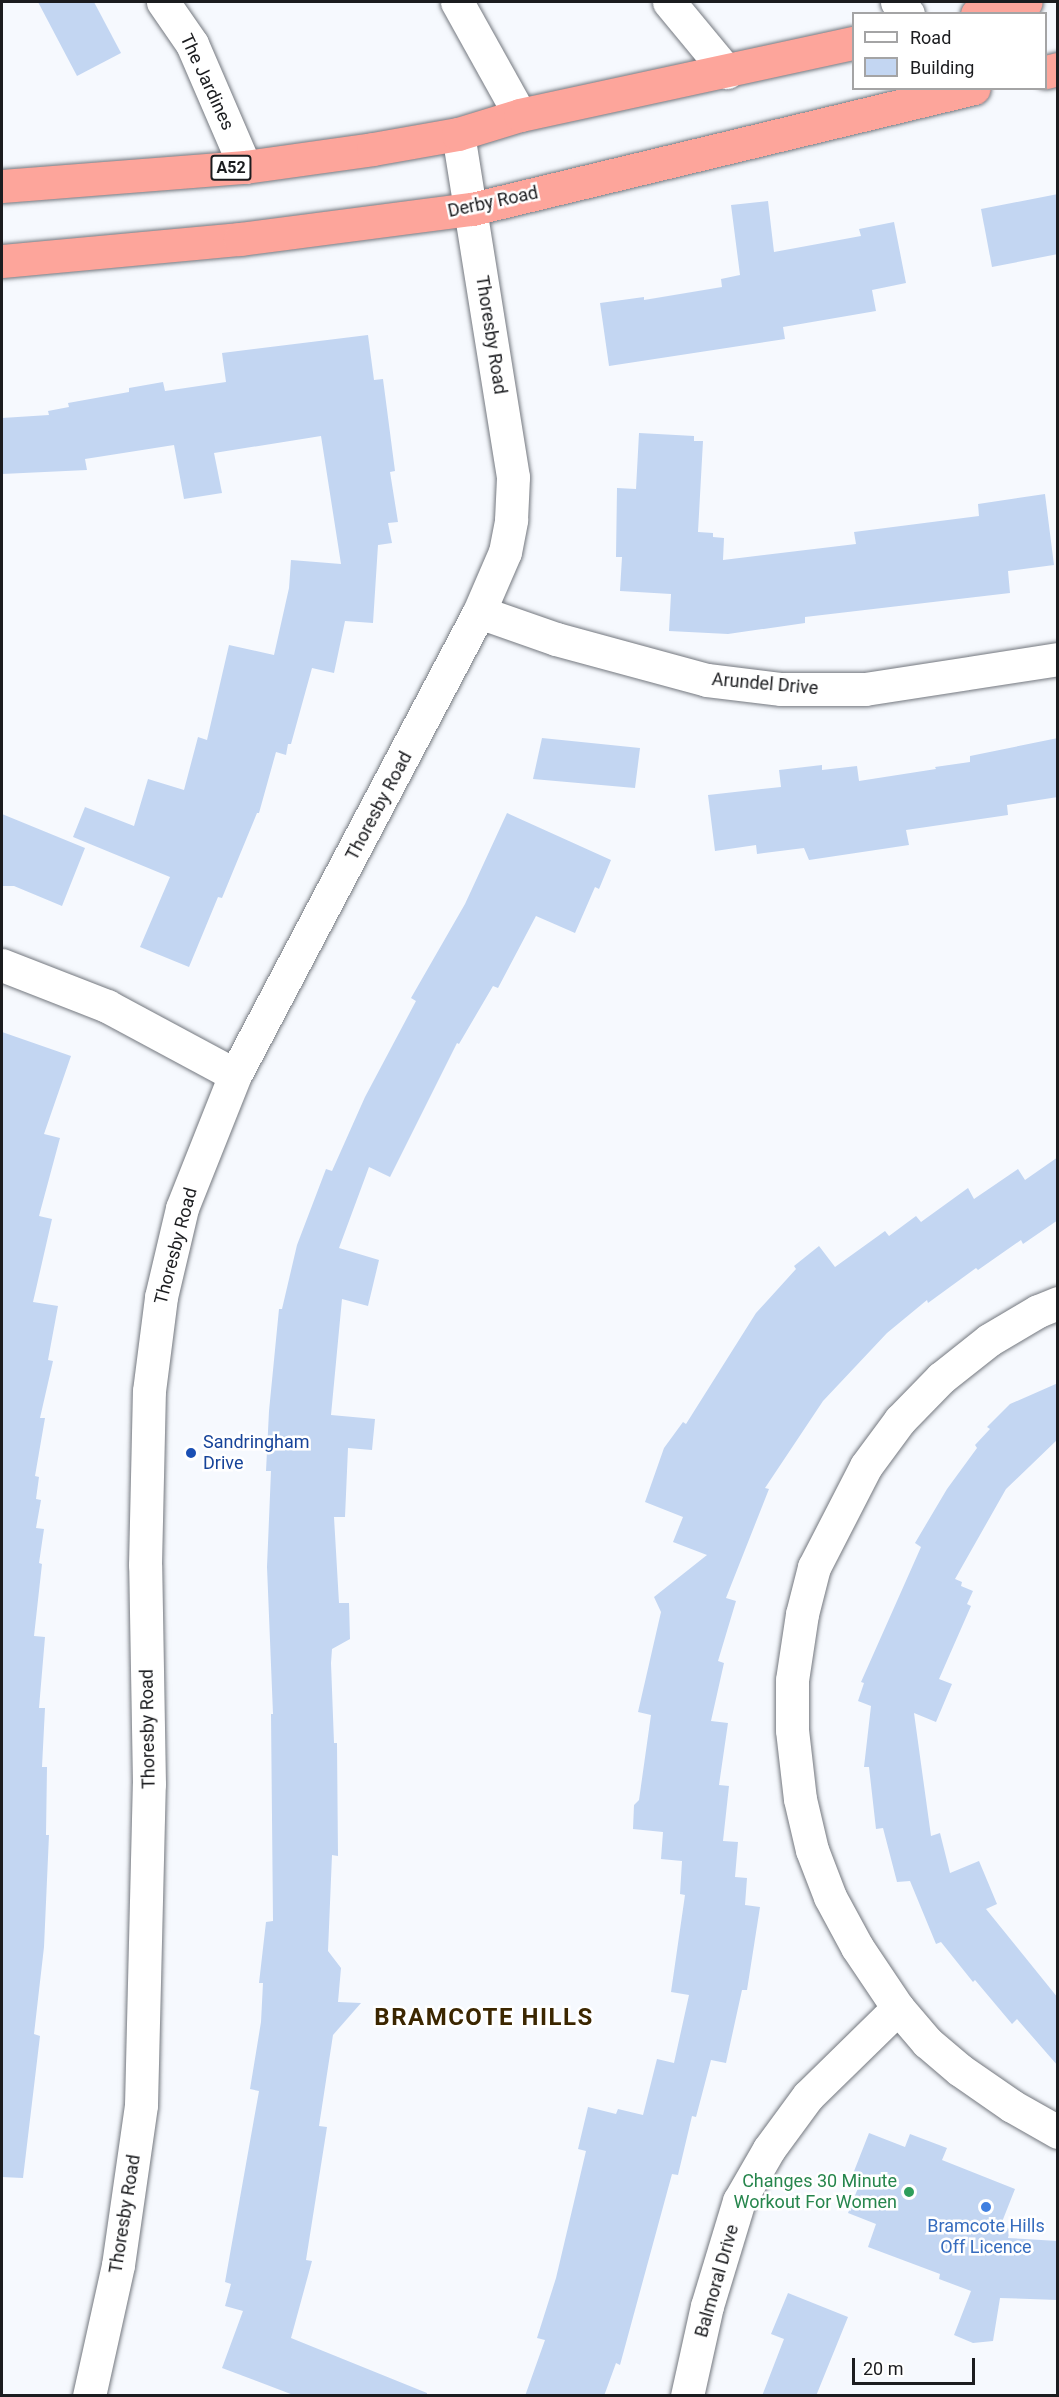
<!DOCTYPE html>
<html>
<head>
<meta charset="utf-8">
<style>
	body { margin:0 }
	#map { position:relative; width:1059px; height:2397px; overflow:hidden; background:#f6f9fe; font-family:Roboto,sans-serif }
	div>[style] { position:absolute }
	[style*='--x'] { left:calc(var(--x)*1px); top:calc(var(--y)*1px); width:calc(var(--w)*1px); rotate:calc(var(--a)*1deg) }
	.building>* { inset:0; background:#c3d6f2 }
	.roads { filter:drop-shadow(0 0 2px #74787f) drop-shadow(0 0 2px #74787f) }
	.minor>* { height:33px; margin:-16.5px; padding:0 16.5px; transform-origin:16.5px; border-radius:16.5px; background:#fff }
	.highway>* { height:33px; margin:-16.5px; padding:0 16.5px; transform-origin:16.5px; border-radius:16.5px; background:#fda59b }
	.dots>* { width:16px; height:16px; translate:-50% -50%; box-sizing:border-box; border:3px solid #fff; border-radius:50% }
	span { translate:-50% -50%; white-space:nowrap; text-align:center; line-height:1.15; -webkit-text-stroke:5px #fff; paint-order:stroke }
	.shield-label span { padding:2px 4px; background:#fff; border:2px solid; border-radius:4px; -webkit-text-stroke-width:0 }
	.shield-label { font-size:16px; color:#1b1c1f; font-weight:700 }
	.street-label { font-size:18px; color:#1b1c1f }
	.transit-label { font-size:18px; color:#164399 }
	.left { translate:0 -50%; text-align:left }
	.leisure-label { font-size:18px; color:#27864d }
	.right { translate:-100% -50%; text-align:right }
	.shop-label { font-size:18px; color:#366cbe }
	.district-label { font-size:24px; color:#3b2600; font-weight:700; letter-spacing:1.5px }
	.frame { position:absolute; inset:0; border:3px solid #1b1c1f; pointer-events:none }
	.legend { position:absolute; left:852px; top:12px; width:195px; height:78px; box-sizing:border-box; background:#fff; border:2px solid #a4a4a5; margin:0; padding:8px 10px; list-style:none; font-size:18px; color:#1b1c1f }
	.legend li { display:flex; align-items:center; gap:12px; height:30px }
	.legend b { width:30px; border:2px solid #a4a4a5 }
	.scale { position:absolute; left:852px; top:2358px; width:123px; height:27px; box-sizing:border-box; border:3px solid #1b1c1f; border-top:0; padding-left:8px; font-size:18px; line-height:21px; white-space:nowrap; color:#1b1c1f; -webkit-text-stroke:4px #fff; paint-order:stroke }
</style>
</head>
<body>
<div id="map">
	<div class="building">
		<i style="clip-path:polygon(38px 2px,94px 2px,121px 53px,77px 76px)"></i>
		<i style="clip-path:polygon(1058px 194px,1058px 254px,992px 267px,981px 209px)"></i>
		<i style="clip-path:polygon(768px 201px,774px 252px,861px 236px,859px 229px,894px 222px,906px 283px,872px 290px,876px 311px,783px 327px,785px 339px,609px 366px,600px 303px,644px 297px,644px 300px,722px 287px,721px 279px,740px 275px,731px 205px)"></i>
		<i style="clip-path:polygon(368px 335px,374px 380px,383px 379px,395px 471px,390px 472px,398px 522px,388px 523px,392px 543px,378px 545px,373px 623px,345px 621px,334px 673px,312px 668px,291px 744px,288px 744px,286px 755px,276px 752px,259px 813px,257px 813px,222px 898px,218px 897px,189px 967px,140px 947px,170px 877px,73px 837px,85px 807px,134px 826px,148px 779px,184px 790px,198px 737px,207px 740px,229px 645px,274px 655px,289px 588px,291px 560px,341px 564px,321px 436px,214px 453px,222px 493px,184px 499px,174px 445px,85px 459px,87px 470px,2px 474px,2px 418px,49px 415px,48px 411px,69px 407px,68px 403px,129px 392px,129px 388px,163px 382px,165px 391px,226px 382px,222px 353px)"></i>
		<i style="clip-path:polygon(639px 433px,694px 436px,694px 441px,703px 441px,698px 532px,713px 533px,713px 537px,724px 538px,723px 560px,856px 544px,854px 532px,979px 516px,978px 504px,1045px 494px,1054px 565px,1008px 571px,1010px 593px,805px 617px,805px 623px,728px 634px,669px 631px,671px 594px,620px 591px,622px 557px,616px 557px,617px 488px,636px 489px)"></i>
		<i style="clip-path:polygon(542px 738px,640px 748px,635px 788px,533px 779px)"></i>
		<i style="clip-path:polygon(1058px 738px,1058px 797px,1007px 805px,1008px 815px,906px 830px,909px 845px,809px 860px,804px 848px,757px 854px,756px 845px,715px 851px,708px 795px,781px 787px,779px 770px,822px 765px,822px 770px,857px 766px,859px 781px,936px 769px,935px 767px,970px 762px,970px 756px)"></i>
		<i style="clip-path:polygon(507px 813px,611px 860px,599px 889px,595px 887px,575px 933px,536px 916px,498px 988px,493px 986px,459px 1044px,457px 1043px,390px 1177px,369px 1167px,339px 1248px,379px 1260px,368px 1306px,342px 1299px,331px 1415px,375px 1419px,372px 1450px,348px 1448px,345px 1517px,334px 1517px,339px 1603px,349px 1603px,350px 1639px,332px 1649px,331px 1663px,334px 1743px,337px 1743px,338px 1856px,332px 1855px,328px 1951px,341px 1968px,338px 2002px,361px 2003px,333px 2035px,319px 2126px,327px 2127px,306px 2260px,312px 2261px,291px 2338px,427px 2393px,427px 2396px,296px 2396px,222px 2368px,243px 2311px,225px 2306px,231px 2284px,225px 2282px,259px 2091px,250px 2089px,261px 2022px,263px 1983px,259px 1983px,266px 1922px,273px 1921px,271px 1714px,273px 1714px,267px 1567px,271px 1471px,266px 1471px,269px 1411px,279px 1309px,282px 1309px,297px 1245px,326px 1169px,332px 1171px,365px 1097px,416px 1001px,411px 998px,465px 904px)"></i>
		<i style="clip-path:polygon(2px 814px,85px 848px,62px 906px,14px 886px,2px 886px)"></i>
		<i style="clip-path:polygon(2px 1032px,71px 1056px,44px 1134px,60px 1138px,39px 1216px,52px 1219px,33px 1302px,58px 1306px,48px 1360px,53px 1361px,40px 1418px,45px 1418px,35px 1476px,39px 1477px,36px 1499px,41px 1500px,36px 1528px,44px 1529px,39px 1563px,42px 1564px,34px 1636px,45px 1637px,39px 1708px,45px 1708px,42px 1767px,47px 1767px,46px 1835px,49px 1835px,44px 1947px,34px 2034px,40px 2036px,23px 2178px,2px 2177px)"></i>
		<i style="clip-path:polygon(1058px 1157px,1058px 1220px,1023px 1244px,1021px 1240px,978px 1270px,976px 1268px,928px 1303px,927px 1300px,887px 1333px,823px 1401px,765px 1488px,769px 1489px,726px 1598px,736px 1601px,718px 1661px,724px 1663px,711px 1721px,728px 1723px,719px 1785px,729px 1786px,723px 1841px,738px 1842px,735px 1877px,747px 1878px,745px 1905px,760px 1907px,747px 1990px,742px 1990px,726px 2063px,711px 2060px,696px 2117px,692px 2116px,678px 2175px,672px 2174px,620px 2365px,616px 2363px,604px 2396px,525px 2396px,545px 2340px,537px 2338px,556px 2278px,586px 2151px,578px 2149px,588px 2107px,616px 2114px,618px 2109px,643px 2115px,657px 2059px,674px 2063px,689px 1995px,671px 1992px,685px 1895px,680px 1894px,682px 1861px,661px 1859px,663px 1832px,633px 1829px,634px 1805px,639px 1800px,651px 1715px,638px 1712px,661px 1612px,654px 1597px,707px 1555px,673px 1542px,683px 1517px,645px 1502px,664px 1448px,683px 1422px,686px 1424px,756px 1313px,796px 1269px,794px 1266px,819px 1246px,835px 1267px,885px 1231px,889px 1236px,916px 1216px,921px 1222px,968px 1188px,974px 1199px,1018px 1169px,1025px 1180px)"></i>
		<i style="clip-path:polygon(1058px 1383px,1058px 1439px,1006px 1489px,955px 1579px,962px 1582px,961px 1586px,973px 1591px,967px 1604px,971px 1606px,939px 1679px,952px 1684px,936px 1722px,914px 1713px,931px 1836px,940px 1833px,950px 1873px,979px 1861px,997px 1904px,986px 1909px,1058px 1998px,1058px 2066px,1017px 2019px,1012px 2024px,975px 1980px,973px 1982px,941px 1942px,936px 1944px,910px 1881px,897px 1882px,883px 1828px,876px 1829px,869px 1767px,864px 1767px,871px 1706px,858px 1701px,864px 1683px,861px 1682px,921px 1547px,915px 1543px,947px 1489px,977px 1448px,975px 1445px,990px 1429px,987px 1427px,1010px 1404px)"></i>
		<i style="clip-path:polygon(869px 2133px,905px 2147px,910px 2134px,947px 2148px,942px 2160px,1015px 2189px,1000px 2227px,1010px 2229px,1008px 2238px,1058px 2241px,1058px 2300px,1000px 2298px,993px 2341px,973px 2343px,954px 2335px,971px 2291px,939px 2279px,940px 2274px,868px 2247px,876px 2224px,848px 2213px,858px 2188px,849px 2184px)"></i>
		<i style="clip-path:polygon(788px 2293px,848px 2317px,816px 2396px,762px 2396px,784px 2339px,771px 2334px)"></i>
	</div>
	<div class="roads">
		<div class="minor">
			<i style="--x:163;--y:2;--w:51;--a:55.4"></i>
			<i style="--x:192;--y:44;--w:134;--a:66.7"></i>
			<i style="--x:457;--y:2;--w:129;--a:60.9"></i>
			<i style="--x:669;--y:2;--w:91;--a:50.4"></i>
			<i style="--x:897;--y:2;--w:16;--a:47"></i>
			<i style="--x:479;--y:612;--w:82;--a:19.3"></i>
			<i style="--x:556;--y:639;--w:156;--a:15.2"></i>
			<i style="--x:707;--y:680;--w:75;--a:6.9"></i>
			<i style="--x:781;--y:689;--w:84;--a:0"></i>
			<i style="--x:865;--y:689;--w:195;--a:-8.8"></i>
			<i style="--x:2;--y:965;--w:113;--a:21.3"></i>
			<i style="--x:107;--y:1006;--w:145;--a:28.3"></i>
			<i style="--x:1058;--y:1303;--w:22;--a:158"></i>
			<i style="--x:1038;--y:1311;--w:57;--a:149.4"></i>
			<i style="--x:989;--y:1340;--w:61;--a:141.6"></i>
			<i style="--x:941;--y:1378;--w:59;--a:134.3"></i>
			<i style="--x:900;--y:1420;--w:57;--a:126.5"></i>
			<i style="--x:866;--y:1466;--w:114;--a:117.2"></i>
			<i style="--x:814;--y:1567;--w:49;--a:104.3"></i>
			<i style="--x:802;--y:1614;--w:67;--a:98.6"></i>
			<i style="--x:792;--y:1680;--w:50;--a:90"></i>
			<i style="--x:792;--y:1730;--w:69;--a:83.4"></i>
			<i style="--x:800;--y:1799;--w:52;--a:76.8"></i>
			<i style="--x:812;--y:1850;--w:50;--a:69"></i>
			<i style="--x:830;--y:1897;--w:57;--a:61.6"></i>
			<i style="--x:857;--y:1947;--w:73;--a:56.1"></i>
			<i style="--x:898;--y:2008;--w:45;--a:49.5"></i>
			<i style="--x:927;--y:2042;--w:43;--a:40.3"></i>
			<i style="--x:960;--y:2070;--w:63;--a:34.7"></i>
			<i style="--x:1012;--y:2106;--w:53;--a:29.5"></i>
			<i style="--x:89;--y:2396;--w:134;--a:-77.5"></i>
			<i style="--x:118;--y:2265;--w:162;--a:-81.8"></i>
			<i style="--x:141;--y:2105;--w:321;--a:-88.6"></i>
			<i style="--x:149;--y:1784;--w:219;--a:-91"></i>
			<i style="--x:145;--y:1565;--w:174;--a:-88.7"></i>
			<i style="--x:149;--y:1391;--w:95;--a:-82.7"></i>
			<i style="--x:161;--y:1297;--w:91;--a:-76.7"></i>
			<i style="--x:182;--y:1208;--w:143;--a:-68.3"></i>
			<i style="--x:235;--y:1075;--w:523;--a:-62.21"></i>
			<i style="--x:479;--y:612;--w:65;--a:-66.6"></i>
			<i style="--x:505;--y:552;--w:33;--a:-79"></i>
			<i style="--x:511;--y:520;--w:43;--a:-87.3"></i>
			<i style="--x:513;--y:477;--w:347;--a:-99.1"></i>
			<i style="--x:687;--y:2396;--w:92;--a:-77.5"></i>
			<i style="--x:707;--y:2306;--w:110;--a:-73.1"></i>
			<i style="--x:739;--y:2201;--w:60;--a:-60"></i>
			<i style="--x:769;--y:2149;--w:66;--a:-53.7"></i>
			<i style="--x:808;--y:2096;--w:126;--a:-44.4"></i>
		</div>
		<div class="highway">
			<i style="--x:977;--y:14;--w:50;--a:-13.8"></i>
			<i style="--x:1046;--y:72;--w:12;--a:-14"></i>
			<i style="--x:2;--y:186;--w:244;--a:-4.5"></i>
			<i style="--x:245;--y:167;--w:129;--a:-8"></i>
			<i style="--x:373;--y:149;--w:86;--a:-10"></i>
			<i style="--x:458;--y:134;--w:65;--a:-17"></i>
			<i style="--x:520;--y:115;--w:342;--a:-12.2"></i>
			<i style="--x:2;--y:261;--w:239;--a:-5.3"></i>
			<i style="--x:240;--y:239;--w:234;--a:-7.4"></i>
			<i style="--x:472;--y:209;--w:516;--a:-13.55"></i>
		</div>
	</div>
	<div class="dots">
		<i style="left:191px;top:1453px;background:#1a4fb4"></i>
		<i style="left:909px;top:2192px;background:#2e9e5b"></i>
		<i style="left:986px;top:2207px;background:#3f7fe0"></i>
	</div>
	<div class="shield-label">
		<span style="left:231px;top:168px">A52</span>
	</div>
	<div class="street-label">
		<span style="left:207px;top:82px;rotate:65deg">The Jardines</span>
		<span style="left:493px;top:202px;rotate:-12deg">Derby Road</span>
		<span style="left:491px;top:335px;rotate:81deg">Thoresby Road</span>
		<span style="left:765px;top:684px;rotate:5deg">Arundel Drive</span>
		<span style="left:379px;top:806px;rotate:-62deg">Thoresby Road</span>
		<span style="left:176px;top:1246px;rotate:-75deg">Thoresby Road</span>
		<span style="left:148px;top:1729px;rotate:-91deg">Thoresby Road</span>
		<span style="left:125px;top:2214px;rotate:-81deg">Thoresby Road</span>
		<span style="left:717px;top:2281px;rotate:-74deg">Balmoral Drive</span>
	</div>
	<div class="transit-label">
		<span class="left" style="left:203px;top:1453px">Sandringham<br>Drive</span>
	</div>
	<div class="leisure-label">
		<span class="right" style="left:897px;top:2192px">Changes 30 Minute<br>Workout For Women</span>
	</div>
	<div class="shop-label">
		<span style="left:986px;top:2237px">Bramcote Hills<br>Off Licence</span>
	</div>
	<div class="district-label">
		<span style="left:484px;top:2018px">BRAMCOTE HILLS</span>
	</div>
	<div class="frame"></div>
	<ul class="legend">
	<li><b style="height:8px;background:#fff"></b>Road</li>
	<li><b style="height:16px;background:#c3d6f2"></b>Building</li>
	</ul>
	<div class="scale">20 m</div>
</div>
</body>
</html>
